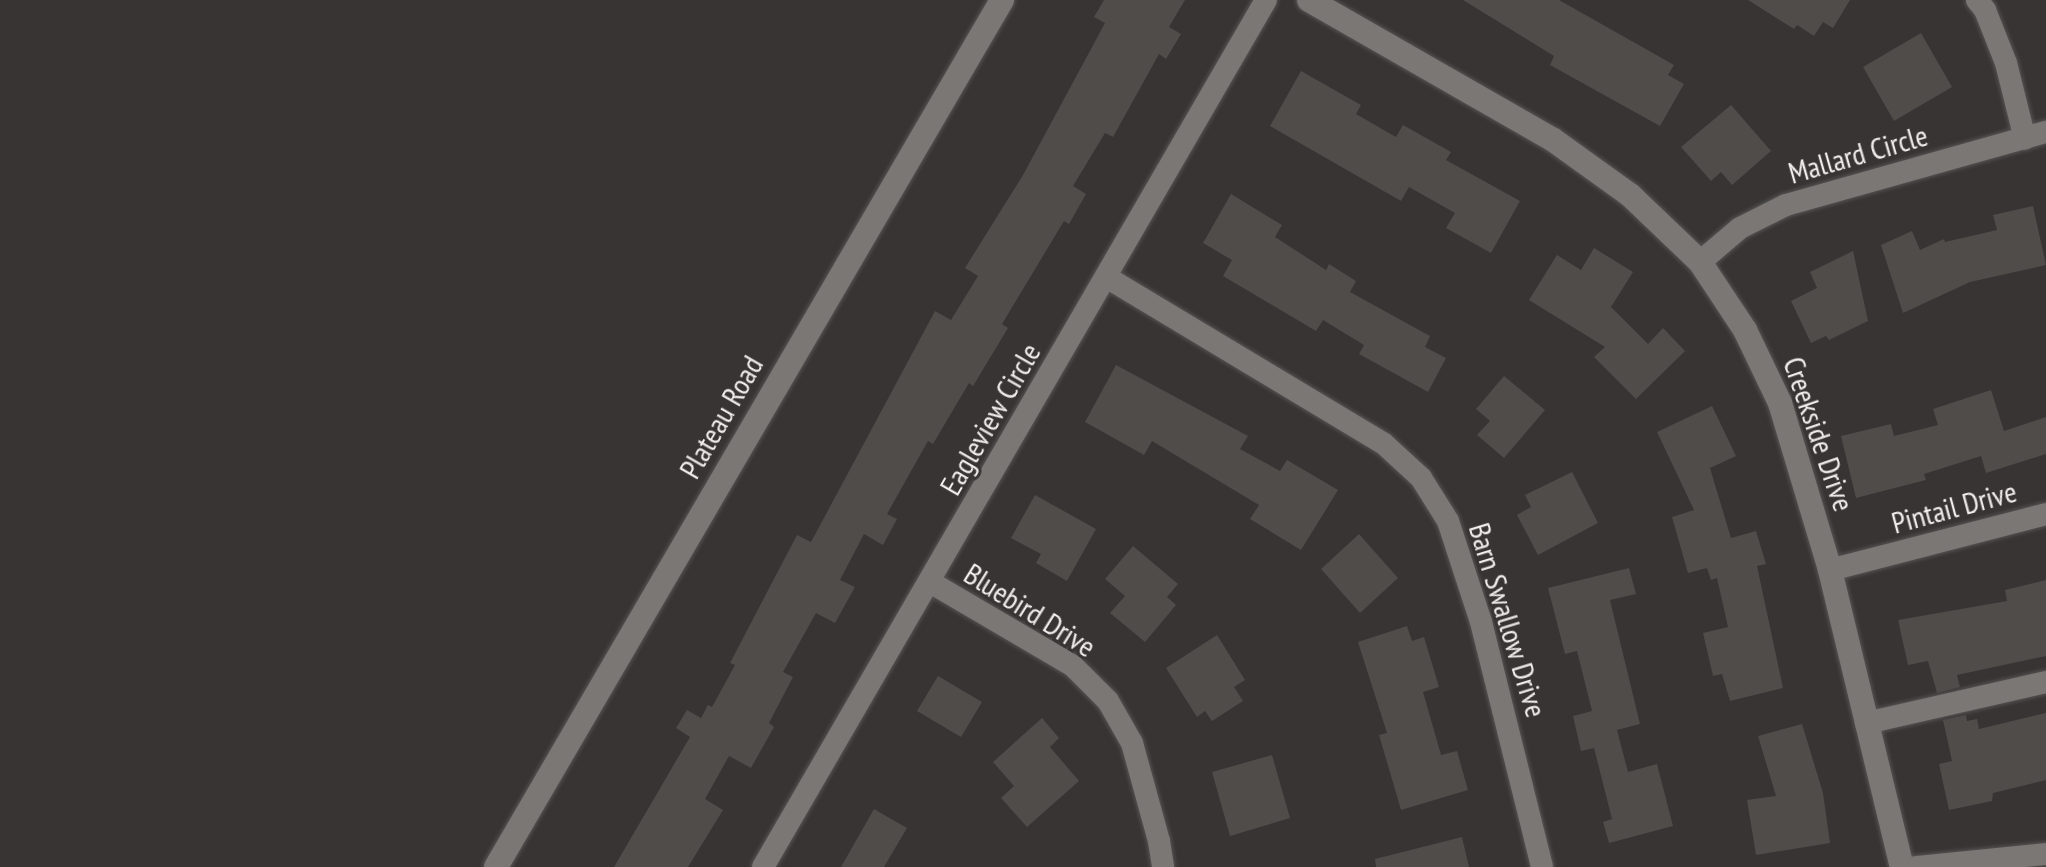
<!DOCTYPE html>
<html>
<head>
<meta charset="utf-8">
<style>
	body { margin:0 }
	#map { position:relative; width:2046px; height:867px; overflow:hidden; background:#373433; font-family:"PT Sans Narrow",sans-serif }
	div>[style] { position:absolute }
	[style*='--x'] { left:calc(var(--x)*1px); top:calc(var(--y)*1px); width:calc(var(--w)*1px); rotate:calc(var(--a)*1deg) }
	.building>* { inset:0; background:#4f4c4a }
	.roads { filter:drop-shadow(0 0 2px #555352) drop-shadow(0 0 2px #555352) }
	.street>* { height:22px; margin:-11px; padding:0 11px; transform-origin:11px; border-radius:11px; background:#7a7775 }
	.secondary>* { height:24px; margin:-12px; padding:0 12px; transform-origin:12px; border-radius:12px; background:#7a7775 }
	span { translate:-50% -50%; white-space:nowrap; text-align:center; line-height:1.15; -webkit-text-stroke:6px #373433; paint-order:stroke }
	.street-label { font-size:30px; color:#f1efee }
</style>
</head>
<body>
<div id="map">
	<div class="building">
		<i style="clip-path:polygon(1104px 0,1185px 0,1169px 27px,1181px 34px,1166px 59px,1159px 54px,1113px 137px,1105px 133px,1073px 186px,1086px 194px,1069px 224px,1064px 221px,1002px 324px,1008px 328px,973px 386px,969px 383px,933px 444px,928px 441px,887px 514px,897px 519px,883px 545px,864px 534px,840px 580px,855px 587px,835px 623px,816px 613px,783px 672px,793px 677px,769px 723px,774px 727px,751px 768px,729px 756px,705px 799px,723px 810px,688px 867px,614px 867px,690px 737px,676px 728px,687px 710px,701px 718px,708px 705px,712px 707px,735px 665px,730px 663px,797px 535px,811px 542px,935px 311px,951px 320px,978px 276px,965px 268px,1023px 175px,1105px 23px,1094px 17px)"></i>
		<i style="clip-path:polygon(1463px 0,1559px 0,1674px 65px,1668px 75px,1684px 84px,1660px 126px,1550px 65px,1554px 56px)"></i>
		<i style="clip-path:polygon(1748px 0,1850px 0,1833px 28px,1823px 22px,1814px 36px,1797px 25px,1794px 29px)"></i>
		<i style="clip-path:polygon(1921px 33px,1952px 87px,1894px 121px,1863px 67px)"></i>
		<i style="clip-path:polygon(1301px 71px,1361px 105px,1356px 114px,1396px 137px,1403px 125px,1451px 152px,1446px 160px,1520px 201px,1491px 253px,1446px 228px,1455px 213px,1409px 187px,1401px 201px,1270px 126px)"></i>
		<i style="clip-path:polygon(1731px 105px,1771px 151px,1732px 185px,1721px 172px,1711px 181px,1681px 147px)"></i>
		<i style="clip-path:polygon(1231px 194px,1282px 225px,1275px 237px,1326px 270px,1329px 264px,1356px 281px,1350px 292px,1430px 336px,1425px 347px,1446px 358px,1428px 392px,1359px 354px,1364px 345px,1323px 320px,1316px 331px,1223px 276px,1232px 260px,1203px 243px)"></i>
		<i style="clip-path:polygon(2033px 206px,2046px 265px,1970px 282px,1903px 313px,1881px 245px,1912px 231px,1920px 250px,1944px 239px,1945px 242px,1997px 230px,1993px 215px)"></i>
		<i style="clip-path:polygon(1594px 248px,1633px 272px,1611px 307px,1648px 344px,1663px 328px,1685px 351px,1636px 399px,1594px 357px,1605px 347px,1529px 300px,1557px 255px,1581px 270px)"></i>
		<i style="clip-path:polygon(1853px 251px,1868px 321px,1829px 340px,1826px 336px,1811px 343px,1791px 301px,1817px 288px,1810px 272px)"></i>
		<i style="clip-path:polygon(1116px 365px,1248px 436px,1240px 449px,1280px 471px,1287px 460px,1338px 490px,1301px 550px,1250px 519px,1259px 505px,1152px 441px,1144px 455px,1085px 422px)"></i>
		<i style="clip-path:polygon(1504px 376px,1545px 410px,1504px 458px,1477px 435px,1490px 421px,1476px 409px)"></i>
		<i style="clip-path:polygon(1991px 390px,2004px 431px,2046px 417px,2046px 454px,1986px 473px,1981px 456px,1924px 474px,1926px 480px,1856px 498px,1841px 436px,1891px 424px,1894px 436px,1938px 425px,1933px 409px)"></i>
		<i style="clip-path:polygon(1712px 406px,1736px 456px,1710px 468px,1731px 538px,1756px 531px,1766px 564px,1757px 566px,1783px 688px,1730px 701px,1722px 674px,1713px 676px,1703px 633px,1728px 627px,1717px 578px,1711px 580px,1707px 568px,1688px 573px,1672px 517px,1694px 510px,1657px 432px)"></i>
		<i style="clip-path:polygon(1572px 472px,1598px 523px,1538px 555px,1517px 515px,1531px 507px,1525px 495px)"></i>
		<i style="clip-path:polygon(1035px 495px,1096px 529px,1067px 581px,1036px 563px,1041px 554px,1011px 538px)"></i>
		<i style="clip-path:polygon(1359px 534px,1398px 578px,1360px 613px,1321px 569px)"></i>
		<i style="clip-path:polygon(1133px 546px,1178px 584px,1167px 597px,1176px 605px,1145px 642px,1110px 613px,1125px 596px,1105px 579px)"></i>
		<i style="clip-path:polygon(1629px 568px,1636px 594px,1610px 600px,1640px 724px,1617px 730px,1628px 772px,1657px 764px,1673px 826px,1609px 843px,1603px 822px,1612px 819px,1594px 748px,1581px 751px,1573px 716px,1592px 711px,1577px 651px,1565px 654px,1548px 588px)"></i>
		<i style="clip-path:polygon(2046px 580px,2046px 656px,1957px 675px,1960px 687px,1937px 693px,1928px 661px,1908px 665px,1898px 620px,2007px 601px,2005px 590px)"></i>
		<i style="clip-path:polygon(1407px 626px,1412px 641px,1424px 637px,1439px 687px,1423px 692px,1441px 755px,1457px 751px,1468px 790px,1401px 810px,1379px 735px,1387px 733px,1358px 642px)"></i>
		<i style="clip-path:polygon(1217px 635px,1245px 680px,1234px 687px,1243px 701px,1212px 721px,1205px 711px,1197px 717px,1166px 668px)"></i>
		<i style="clip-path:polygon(938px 676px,982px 702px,961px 737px,917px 711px)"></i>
		<i style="clip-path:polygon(2046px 713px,2046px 780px,1993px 793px,1992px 801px,1949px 810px,1939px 764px,1952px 761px,1943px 720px,1966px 715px,1967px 721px,1977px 719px,1979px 729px)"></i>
		<i style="clip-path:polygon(1042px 718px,1059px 738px,1050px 747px,1079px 781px,1027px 827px,1001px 798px,1014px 786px,993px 762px)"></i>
		<i style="clip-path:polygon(1802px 724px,1823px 793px,1830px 843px,1756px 855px,1747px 800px,1776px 796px,1758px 736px)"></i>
		<i style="clip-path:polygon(1272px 755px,1290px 818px,1230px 836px,1212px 772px)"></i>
		<i style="clip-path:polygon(874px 809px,907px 828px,884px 867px,841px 867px)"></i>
		<i style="clip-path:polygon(1462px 837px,1469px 867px,1376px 867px,1375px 859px)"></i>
	</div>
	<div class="roads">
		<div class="street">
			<i style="--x:1977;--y:0;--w:13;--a:51"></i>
			<i style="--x:1985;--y:10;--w:57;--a:68.4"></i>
			<i style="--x:2006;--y:63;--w:78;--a:76"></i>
			<i style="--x:1700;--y:262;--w:52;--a:-40.4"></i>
			<i style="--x:1740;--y:228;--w:51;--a:-26.6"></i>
			<i style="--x:1786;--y:205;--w:270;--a:-15.7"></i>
			<i style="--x:1108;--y:278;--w:321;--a:31"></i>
			<i style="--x:1383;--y:443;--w:52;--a:42.6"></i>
			<i style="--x:1421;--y:478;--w:51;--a:57.9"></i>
			<i style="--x:1448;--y:521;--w:106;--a:71.9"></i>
			<i style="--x:1481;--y:622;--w:252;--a:76"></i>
			<i style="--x:1830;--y:570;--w:223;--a:-14.5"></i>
			<i style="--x:930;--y:582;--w:166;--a:30.4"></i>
			<i style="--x:1073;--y:666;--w:49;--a:45"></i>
			<i style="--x:1108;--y:701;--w:48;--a:60.3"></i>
			<i style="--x:1132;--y:743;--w:102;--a:74.6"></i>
			<i style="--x:1159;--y:841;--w:26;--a:81"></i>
			<i style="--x:1866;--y:723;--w:185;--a:-12.8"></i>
			<i style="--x:763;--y:867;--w:1002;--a:-59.88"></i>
			<i style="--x:1916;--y:867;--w:131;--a:-5.7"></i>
		</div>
		<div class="secondary">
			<i style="--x:1309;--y:0;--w:280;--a:29.8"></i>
			<i style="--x:1552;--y:139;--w:96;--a:35.7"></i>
			<i style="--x:1630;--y:195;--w:97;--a:43.7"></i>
			<i style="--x:1700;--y:262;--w:82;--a:56.5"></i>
			<i style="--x:1745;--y:330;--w:81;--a:64.4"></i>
			<i style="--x:1780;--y:403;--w:174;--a:73.3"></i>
			<i style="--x:1830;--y:570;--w:306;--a:76.4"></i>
			<i style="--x:496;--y:867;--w:1004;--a:-59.73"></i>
		</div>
	</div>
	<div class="street-label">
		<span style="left:1858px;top:154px;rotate:-16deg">Mallard Circle</span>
		<span style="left:721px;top:417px;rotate:-60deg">Plateau Road</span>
		<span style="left:990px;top:419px;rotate:-60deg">Eagleview Circle</span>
		<span style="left:1819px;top:434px;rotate:71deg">Creekside Drive</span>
		<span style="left:1954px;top:507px;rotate:-15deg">Pintail Drive</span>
		<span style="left:1030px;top:610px;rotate:32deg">Bluebird Drive</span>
		<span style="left:1508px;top:620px;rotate:73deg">Barn Swallow Drive</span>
	</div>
</div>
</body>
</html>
